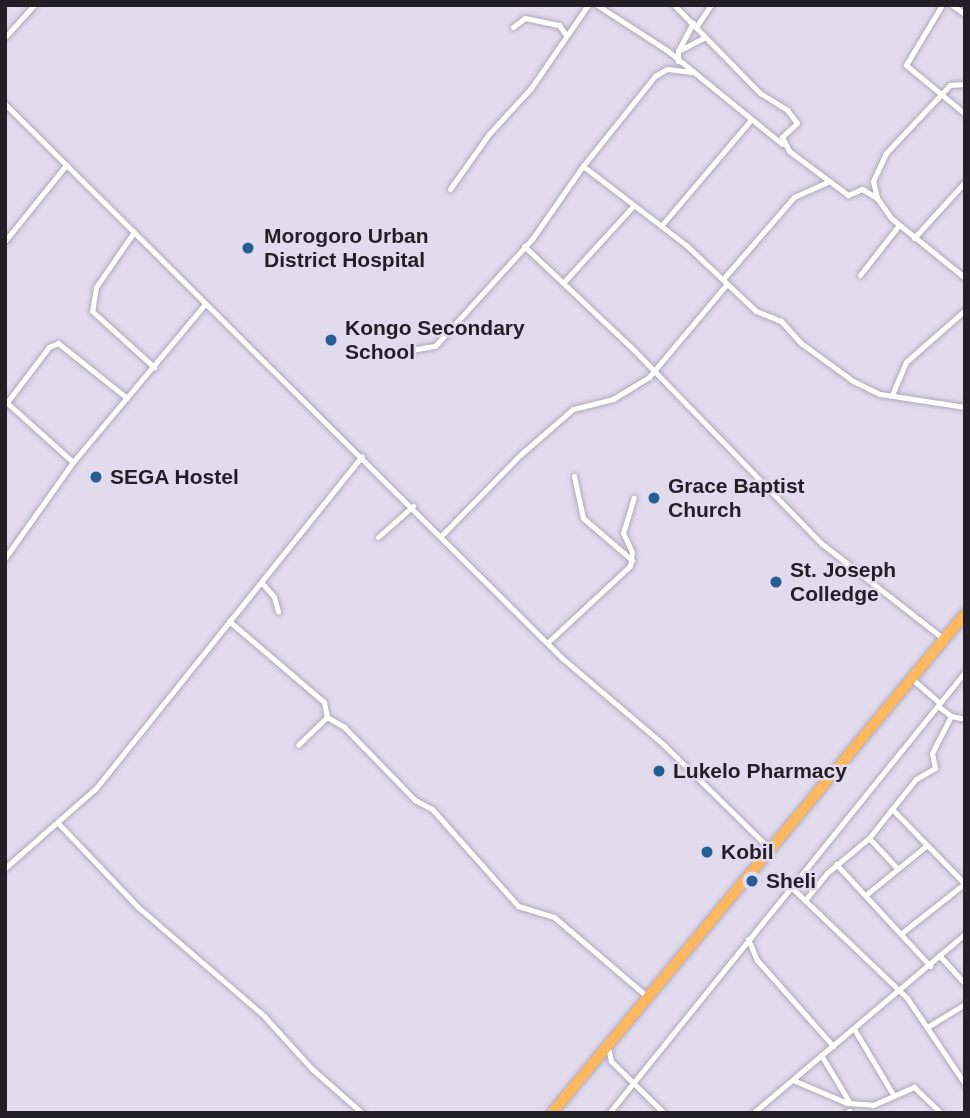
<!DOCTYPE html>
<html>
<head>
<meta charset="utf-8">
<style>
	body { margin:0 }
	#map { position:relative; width:970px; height:1118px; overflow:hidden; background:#e1dbed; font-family:Helvetica,sans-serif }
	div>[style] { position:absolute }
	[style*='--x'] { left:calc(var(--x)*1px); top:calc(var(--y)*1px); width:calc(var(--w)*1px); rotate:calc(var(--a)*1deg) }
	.roads { filter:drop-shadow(0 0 2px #afa9ba) drop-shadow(0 0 2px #afa9ba) }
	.street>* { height:5px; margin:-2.5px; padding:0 2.5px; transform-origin:2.5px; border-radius:2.5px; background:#fff }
	.highway>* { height:10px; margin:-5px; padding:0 5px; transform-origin:5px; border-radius:5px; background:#fdb75e }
	.dots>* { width:19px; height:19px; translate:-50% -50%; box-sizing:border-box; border:4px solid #e1dbed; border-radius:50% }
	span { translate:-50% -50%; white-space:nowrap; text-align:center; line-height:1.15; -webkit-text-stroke:5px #e1dbed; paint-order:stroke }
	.poi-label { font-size:21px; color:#221f26; font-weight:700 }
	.left { translate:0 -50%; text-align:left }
	.frame { position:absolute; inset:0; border:7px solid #221f26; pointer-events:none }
</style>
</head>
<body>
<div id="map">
	<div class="roads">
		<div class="street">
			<i style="--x:597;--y:5;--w:85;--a:32.9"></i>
			<i style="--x:668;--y:51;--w:147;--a:39.2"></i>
			<i style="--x:674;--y:5;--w:123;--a:45.7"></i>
			<i style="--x:760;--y:93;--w:32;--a:32"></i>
			<i style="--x:787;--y:110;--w:16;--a:52"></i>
			<i style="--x:797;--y:123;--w:21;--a:137"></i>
			<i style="--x:782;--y:137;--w:16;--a:63"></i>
			<i style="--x:789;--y:151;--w:74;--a:36.7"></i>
			<i style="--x:848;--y:195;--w:15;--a:-23"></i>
			<i style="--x:862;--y:189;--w:17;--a:31"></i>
			<i style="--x:877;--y:198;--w:24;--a:55"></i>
			<i style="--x:891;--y:218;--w:95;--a:39"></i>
			<i style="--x:942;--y:5;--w:70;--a:121"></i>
			<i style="--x:906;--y:65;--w:77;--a:39.7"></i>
			<i style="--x:952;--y:5;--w:16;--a:35"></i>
			<i style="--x:513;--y:27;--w:15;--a:-37"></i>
			<i style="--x:525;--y:18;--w:35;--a:12"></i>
			<i style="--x:559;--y:25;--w:12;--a:55"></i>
			<i style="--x:696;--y:27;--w:27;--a:-56"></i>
			<i style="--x:5;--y:37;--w:43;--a:-47.8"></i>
			<i style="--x:680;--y:50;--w:28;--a:-27"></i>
			<i style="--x:678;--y:61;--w:10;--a:-90"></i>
			<i style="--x:678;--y:51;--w:32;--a:-62"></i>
			<i style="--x:692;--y:72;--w:25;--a:-173"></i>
			<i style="--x:667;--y:69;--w:14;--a:150"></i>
			<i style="--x:655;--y:76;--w:115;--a:128.7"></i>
			<i style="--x:583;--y:166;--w:130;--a:37.5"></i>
			<i style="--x:686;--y:245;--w:96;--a:43.3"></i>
			<i style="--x:756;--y:311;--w:27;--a:22"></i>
			<i style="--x:781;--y:321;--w:30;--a:48"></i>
			<i style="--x:801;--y:343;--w:64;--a:36.2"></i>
			<i style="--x:853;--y:381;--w:30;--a:26"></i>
			<i style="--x:880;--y:394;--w:86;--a:8.7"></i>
			<i style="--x:5;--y:104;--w:786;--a:44.85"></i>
			<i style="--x:562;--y:658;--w:133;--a:40.4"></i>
			<i style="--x:663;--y:744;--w:148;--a:44.5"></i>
			<i style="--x:450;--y:189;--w:67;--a:-54.7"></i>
			<i style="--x:489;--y:134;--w:62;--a:-47.6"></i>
			<i style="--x:531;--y:88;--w:101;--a:-55.5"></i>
			<i style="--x:877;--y:198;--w:17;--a:-103"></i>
			<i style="--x:873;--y:181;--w:31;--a:-65"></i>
			<i style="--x:886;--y:153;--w:93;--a:-46.7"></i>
			<i style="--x:950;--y:85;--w:15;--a:-4"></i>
			<i style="--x:661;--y:226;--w:139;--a:-49.7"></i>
			<i style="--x:134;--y:232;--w:67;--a:124.6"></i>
			<i style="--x:96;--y:287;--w:24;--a:99"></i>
			<i style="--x:92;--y:311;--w:84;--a:42.1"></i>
			<i style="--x:914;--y:238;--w:76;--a:-47.7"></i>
			<i style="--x:5;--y:241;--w:97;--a:-51.2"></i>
			<i style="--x:524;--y:246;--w:149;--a:43.4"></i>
			<i style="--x:632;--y:348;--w:272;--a:45.9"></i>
			<i style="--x:821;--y:543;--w:156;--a:38"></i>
			<i style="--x:860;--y:275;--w:63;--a:-52"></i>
			<i style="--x:723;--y:279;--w:108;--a:-49.1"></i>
			<i style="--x:794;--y:197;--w:39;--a:-24"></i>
			<i style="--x:563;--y:283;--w:105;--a:-47.7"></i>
			<i style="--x:400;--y:352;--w:36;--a:-10"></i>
			<i style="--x:435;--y:346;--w:144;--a:-47.8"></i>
			<i style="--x:532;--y:239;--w:89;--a:-55.1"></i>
			<i style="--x:892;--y:395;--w:36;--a:-67"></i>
			<i style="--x:906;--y:362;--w:79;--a:-41.4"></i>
			<i style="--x:5;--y:401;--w:91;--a:41.9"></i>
			<i style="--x:5;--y:405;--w:73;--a:-52.8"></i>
			<i style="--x:49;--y:347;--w:10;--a:-24"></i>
			<i style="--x:58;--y:343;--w:88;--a:38.6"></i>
			<i style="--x:574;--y:476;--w:43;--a:77.9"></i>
			<i style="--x:583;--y:518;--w:65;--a:40.6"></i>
			<i style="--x:442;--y:535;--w:112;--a:-45.7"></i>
			<i style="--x:520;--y:455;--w:70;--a:-41"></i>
			<i style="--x:573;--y:409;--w:41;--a:-14"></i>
			<i style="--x:613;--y:399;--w:42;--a:-31.4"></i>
			<i style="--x:649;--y:377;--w:120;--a:-50.1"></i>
			<i style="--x:378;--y:537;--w:47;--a:-41.5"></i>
			<i style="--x:5;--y:558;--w:118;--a:-54.7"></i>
			<i style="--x:73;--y:462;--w:206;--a:-50.1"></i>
			<i style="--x:262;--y:583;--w:18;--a:49"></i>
			<i style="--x:274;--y:597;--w:15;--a:74"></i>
			<i style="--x:229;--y:621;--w:125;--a:40.5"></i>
			<i style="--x:324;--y:702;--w:15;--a:79"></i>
			<i style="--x:327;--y:717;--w:40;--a:136"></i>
			<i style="--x:547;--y:643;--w:113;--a:-42.9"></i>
			<i style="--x:630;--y:566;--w:14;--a:-82"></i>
			<i style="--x:632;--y:552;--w:21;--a:-115"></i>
			<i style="--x:623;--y:533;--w:37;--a:-73"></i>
			<i style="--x:911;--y:678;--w:37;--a:41"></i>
			<i style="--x:938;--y:706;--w:16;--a:38"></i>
			<i style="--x:951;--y:716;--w:14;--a:12"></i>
			<i style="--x:327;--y:717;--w:20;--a:30"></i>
			<i style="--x:344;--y:727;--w:102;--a:45.8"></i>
			<i style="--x:415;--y:800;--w:19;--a:28"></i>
			<i style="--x:432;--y:809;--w:130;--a:48.4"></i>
			<i style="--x:518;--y:906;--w:38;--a:17"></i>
			<i style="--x:554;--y:917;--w:117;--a:40.5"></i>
			<i style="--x:892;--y:809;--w:105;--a:45.8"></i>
			<i style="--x:58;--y:823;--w:117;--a:46.4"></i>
			<i style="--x:139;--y:908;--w:165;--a:40.8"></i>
			<i style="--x:264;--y:1016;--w:70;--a:47.9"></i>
			<i style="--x:311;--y:1068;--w:68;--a:41.4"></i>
			<i style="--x:869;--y:838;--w:40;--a:47"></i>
			<i style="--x:836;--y:864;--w:139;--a:47.3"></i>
			<i style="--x:5;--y:868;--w:121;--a:-41.3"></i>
			<i style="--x:96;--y:788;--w:425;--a:-51.3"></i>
			<i style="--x:791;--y:887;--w:161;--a:43.7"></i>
			<i style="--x:907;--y:998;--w:104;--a:56"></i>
			<i style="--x:867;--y:894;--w:77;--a:-39.2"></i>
			<i style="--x:806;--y:899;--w:33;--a:-51"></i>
			<i style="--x:827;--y:873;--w:55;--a:-39.8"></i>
			<i style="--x:869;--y:838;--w:75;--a:-51.5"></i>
			<i style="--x:916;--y:779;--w:22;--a:-30"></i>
			<i style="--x:935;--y:768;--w:15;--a:-101"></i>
			<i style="--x:932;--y:753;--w:42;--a:-62.8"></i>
			<i style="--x:903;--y:932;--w:78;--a:-38.2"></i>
			<i style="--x:748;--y:939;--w:23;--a:67"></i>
			<i style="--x:757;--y:960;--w:115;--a:48.5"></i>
			<i style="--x:939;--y:955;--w:39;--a:48"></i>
			<i style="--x:929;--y:1026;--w:42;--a:-31.4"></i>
			<i style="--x:854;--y:1029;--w:78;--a:59.2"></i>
			<i style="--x:608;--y:1047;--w:14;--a:78"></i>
			<i style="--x:611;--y:1061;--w:74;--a:44.5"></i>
			<i style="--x:821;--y:1055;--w:56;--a:58.9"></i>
			<i style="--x:793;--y:1080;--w:59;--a:23.1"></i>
			<i style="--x:847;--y:1103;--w:26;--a:4"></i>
			<i style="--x:873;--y:1105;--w:45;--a:-23.7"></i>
			<i style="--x:914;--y:1087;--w:37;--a:44"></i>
			<i style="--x:609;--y:1113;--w:567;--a:-51.09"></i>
			<i style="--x:753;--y:1113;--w:277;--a:-40.2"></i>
			<i style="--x:846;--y:1113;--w:4;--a:-34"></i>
		</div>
		<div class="highway">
			<i style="--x:552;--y:1113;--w:648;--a:-50.39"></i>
		</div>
	</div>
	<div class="dots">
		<i style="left:248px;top:248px;background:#265d95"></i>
		<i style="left:331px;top:340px;background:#265d95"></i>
		<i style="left:96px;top:477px;background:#265d95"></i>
		<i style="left:654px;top:498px;background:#265d95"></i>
		<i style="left:776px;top:582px;background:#265d95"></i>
		<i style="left:659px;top:771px;background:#265d95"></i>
		<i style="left:707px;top:852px;background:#265d95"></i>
		<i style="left:752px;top:881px;background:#265d95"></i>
	</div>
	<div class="poi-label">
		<span class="left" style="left:264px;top:248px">Morogoro Urban<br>District Hospital</span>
		<span class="left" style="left:345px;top:340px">Kongo Secondary<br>School</span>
		<span class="left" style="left:110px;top:477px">SEGA Hostel</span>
		<span class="left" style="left:668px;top:498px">Grace Baptist<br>Church</span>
		<span class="left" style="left:790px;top:582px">St. Joseph<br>Colledge</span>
		<span class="left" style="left:673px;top:771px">Lukelo Pharmacy</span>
		<span class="left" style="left:721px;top:852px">Kobil</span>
		<span class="left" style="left:766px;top:881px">Sheli</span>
	</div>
	<div class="frame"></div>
</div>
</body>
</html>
